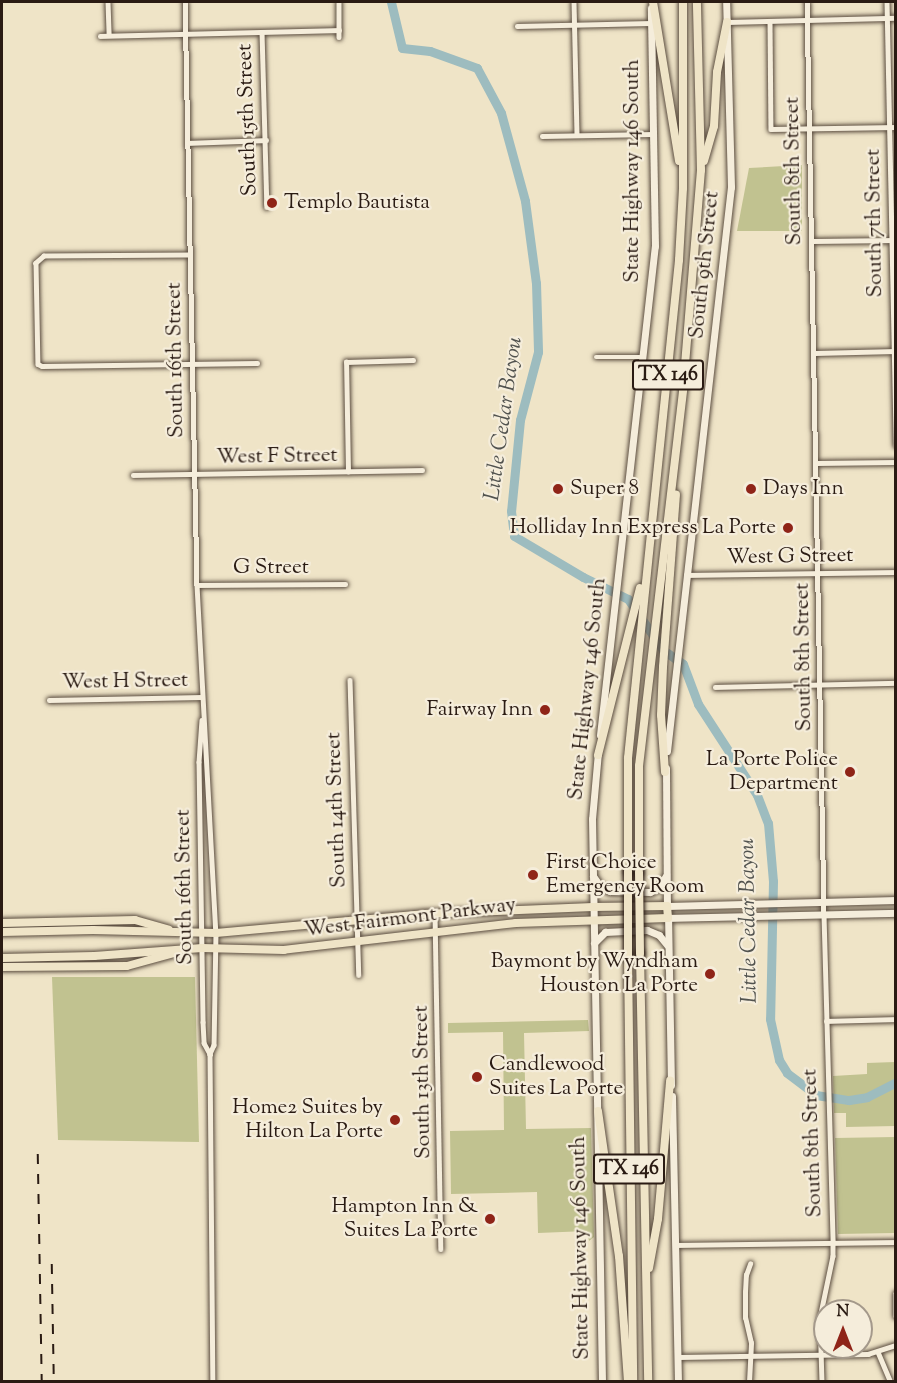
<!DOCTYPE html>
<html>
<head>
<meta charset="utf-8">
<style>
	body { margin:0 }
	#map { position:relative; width:897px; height:1383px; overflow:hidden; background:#efe4c7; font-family:"Sorts Mill Goudy",serif }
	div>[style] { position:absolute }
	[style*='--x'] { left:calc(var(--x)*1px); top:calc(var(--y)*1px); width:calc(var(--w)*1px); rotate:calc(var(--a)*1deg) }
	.green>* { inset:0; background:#c1c290 }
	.river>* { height:9px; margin:-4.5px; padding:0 4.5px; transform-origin:4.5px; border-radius:4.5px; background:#9dbcbf }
	.roads { filter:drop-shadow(0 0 2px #5b4d40) drop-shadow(0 0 2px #5b4d40) }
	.minor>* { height:4.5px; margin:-2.25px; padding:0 2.25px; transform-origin:2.25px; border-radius:2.25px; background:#f5eddb }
	.secondary>* { height:7px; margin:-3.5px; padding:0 3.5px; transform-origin:3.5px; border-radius:3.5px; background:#f5eddb }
	.primary>* { height:8px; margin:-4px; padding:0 4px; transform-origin:4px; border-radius:4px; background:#efe4c7 }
	.motorway>* { height:8px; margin:-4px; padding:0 4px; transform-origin:4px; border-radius:4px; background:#efe4c7 }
	.rail>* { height:1.5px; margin-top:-0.75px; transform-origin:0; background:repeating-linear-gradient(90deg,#2a1b13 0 10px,transparent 0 20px) }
	.bridges { filter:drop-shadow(0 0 2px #2a1b13) drop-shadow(0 0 2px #2a1b13) }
	.motorway-bridge>* { height:8px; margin:-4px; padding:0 4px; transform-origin:4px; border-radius:4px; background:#efe4c7 }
	.dots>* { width:16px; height:16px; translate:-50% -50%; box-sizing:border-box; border:3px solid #f5eddb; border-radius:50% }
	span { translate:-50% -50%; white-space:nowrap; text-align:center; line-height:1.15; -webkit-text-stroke:4.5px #f5eddb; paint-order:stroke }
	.shield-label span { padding:2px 4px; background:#f5eddb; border:2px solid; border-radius:4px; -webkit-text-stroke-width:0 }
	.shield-label { font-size:20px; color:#2a1b13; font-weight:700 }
	.street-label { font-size:21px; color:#2a1b13 }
	.poi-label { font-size:21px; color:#2a1b13 }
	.left { translate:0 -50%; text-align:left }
	.right { translate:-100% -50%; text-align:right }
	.water-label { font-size:22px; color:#52534f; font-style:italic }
	.frame { position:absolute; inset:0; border:3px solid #2a1b13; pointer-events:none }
	.north { position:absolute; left:813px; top:1299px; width:60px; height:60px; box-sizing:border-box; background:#f5eddb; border:2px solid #a4998b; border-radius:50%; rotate:0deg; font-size:16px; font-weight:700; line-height:24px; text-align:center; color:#2a1b13 }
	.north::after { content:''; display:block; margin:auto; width:21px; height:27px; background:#8f2418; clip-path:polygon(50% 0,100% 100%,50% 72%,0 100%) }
</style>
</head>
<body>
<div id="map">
	<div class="green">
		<i style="clip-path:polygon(802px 165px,802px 231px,737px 231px,749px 168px)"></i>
		<i style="clip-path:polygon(52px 977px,195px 977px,199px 1142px,58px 1140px)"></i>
		<i style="clip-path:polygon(588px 1020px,589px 1031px,524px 1033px,526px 1129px,591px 1128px,594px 1237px,589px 1241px,587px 1231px,538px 1233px,537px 1192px,451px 1194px,450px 1131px,504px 1130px,503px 1032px,448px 1033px,448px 1023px)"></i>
		<i style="clip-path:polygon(895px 1062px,895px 1126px,846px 1127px,846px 1113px,834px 1113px,833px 1076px,867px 1074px,867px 1063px)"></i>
		<i style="clip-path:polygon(895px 1137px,895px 1233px,838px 1234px,835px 1138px)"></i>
	</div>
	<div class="river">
		<i style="--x:391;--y:2;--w:47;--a:76.6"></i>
		<i style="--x:402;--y:48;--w:28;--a:6"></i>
		<i style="--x:430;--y:51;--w:50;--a:19.9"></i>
		<i style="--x:477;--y:68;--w:51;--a:61.9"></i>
		<i style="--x:501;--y:113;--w:91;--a:74.7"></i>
		<i style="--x:525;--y:201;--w:83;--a:82.4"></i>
		<i style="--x:536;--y:283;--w:69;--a:88.3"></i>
		<i style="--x:538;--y:352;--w:70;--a:104.8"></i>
		<i style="--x:520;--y:420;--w:91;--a:95.6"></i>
		<i style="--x:511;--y:511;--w:25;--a:83"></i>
		<i style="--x:514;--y:536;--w:80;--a:30.7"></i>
		<i style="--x:583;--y:577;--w:50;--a:26.1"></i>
		<i style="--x:628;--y:599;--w:62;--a:55.5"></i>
		<i style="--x:663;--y:650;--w:24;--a:35"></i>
		<i style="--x:683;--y:664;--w:43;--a:69.4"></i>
		<i style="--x:698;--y:704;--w:108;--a:57"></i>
		<i style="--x:757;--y:795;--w:30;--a:69"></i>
		<i style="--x:768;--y:823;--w:58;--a:85.1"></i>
		<i style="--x:773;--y:881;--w:138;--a:91.2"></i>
		<i style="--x:770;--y:1019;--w:42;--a:77.6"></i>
		<i style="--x:779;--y:1060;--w:15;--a:58"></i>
		<i style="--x:787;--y:1073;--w:36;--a:37"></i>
		<i style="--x:816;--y:1095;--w:33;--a:9"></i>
		<i style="--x:849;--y:1100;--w:18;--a:-9"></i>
		<i style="--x:867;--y:1097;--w:33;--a:-27"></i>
	</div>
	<div class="roads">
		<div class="minor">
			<i style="--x:108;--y:2;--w:33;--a:88"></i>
			<i style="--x:185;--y:2;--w:583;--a:88.82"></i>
			<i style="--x:197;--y:585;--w:349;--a:86.9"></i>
			<i style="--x:216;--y:933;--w:112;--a:91"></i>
			<i style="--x:214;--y:1045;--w:10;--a:114"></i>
			<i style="--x:210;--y:1054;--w:328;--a:89.5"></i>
			<i style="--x:339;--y:2;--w:35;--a:90"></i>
			<i style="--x:574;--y:2;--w:133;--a:88.7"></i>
			<i style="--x:807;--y:2;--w:913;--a:88.93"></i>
			<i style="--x:824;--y:915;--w:328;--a:88.4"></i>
			<i style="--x:833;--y:1243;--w:13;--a:90"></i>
			<i style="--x:833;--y:1256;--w:63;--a:101.8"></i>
			<i style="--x:820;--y:1318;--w:64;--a:88.2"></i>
			<i style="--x:887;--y:2;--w:443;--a:88.8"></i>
			<i style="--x:770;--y:21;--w:108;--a:89.5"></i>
			<i style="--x:771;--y:129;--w:125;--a:-0.9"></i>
			<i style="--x:727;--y:22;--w:169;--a:-1.4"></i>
			<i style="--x:517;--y:26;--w:134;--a:-1.3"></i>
			<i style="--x:262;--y:32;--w:175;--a:88.4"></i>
			<i style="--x:100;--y:36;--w:239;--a:-1.4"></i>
			<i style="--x:542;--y:136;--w:111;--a:-1"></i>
			<i style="--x:188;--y:143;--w:78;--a:-2.2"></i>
			<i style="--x:812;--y:241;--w:84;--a:-0.7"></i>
			<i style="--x:190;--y:255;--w:146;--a:179.6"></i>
			<i style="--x:44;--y:256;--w:11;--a:139"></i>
			<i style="--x:36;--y:263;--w:101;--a:88.9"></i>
			<i style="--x:38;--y:364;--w:4;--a:27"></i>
			<i style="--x:42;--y:366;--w:215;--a:-0.8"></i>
			<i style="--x:815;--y:353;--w:81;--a:-1.4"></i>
			<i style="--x:596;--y:357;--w:47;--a:0"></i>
			<i style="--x:816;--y:463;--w:80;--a:-0.7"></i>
			<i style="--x:348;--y:472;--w:110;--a:-91"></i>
			<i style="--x:346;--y:362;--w:67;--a:-1.7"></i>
			<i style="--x:133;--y:475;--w:289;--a:-1"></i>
			<i style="--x:686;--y:575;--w:210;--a:-0.8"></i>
			<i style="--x:197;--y:585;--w:148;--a:-0.4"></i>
			<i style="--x:350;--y:680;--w:295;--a:88.3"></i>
			<i style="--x:715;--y:687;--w:181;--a:-1.3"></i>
			<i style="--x:49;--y:700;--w:153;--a:-1.1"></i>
			<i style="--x:202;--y:720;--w:42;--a:94.1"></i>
			<i style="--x:199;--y:762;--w:260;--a:89.1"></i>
			<i style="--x:203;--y:1022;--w:21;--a:87"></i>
			<i style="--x:204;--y:1043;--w:13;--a:61"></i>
			<i style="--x:435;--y:914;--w:335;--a:89"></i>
			<i style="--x:826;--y:1021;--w:70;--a:-1.6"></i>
			<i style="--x:676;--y:1245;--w:220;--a:-0.8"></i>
			<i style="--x:896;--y:1293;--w:23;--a:90"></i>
			<i style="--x:878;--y:1352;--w:33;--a:67"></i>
			<i style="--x:678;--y:1357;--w:190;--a:-0.9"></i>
			<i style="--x:868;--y:1354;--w:29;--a:-18"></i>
			<i style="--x:749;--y:1382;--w:39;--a:-87"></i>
			<i style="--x:751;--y:1343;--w:26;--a:-103"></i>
			<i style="--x:745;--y:1318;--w:26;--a:-90"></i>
			<i style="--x:745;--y:1292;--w:17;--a:-87"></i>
			<i style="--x:746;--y:1275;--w:12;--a:-70"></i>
		</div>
		<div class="secondary">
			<i style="--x:600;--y:735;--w:492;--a:-83.6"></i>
			<i style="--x:655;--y:246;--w:238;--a:-91"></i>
			<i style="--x:667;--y:751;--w:568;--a:-83.53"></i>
			<i style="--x:731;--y:187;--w:185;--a:-91.5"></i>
			<i style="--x:598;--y:752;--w:67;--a:95.1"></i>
			<i style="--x:592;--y:819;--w:563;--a:88.98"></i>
			<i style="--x:666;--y:768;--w:138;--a:89.6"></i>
			<i style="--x:667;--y:906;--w:229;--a:-1.5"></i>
			<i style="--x:593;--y:876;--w:12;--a:55"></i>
			<i style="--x:600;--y:886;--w:11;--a:27"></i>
			<i style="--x:610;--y:891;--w:40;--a:1.4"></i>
			<i style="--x:650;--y:892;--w:10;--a:-29"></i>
			<i style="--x:659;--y:887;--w:13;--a:-58"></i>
			<i style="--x:594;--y:943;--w:16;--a:-45"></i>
			<i style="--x:605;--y:932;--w:42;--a:-2.7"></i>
			<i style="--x:647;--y:930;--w:13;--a:23"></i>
			<i style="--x:659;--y:935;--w:13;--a:51"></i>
			<i style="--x:671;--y:1085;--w:167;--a:-91"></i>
			<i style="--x:668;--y:918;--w:228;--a:-1.3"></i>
			<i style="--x:672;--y:1096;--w:286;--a:88.8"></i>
		</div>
		<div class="primary">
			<i style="--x:2;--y:923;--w:133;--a:-1.3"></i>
			<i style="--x:135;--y:920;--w:35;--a:16"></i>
			<i style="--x:2;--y:932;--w:91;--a:-1.3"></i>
			<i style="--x:93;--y:930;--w:123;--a:1.4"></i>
			<i style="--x:216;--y:933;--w:208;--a:-5.2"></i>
			<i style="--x:423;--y:914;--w:170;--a:-2.4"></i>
			<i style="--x:593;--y:907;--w:74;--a:-0.8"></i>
			<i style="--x:667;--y:906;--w:12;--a:85"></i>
			<i style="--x:668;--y:918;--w:152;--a:178.1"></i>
			<i style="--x:516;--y:923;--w:234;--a:173.4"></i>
			<i style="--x:284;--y:950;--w:82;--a:-178.6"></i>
			<i style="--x:202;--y:948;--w:108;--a:175.8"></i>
			<i style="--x:94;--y:956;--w:92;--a:178.8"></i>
			<i style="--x:2;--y:967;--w:125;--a:-0.5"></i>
			<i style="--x:127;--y:966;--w:53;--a:-15.4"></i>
		</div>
		<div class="motorway">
			<i style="--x:653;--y:2;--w:161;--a:80.7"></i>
			<i style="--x:704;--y:161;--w:36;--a:-74"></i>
			<i style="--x:714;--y:126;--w:54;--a:-86.8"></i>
			<i style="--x:717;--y:72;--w:51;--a:-78.7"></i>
			<i style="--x:598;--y:755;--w:172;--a:-75.9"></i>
			<i style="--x:665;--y:772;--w:57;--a:-94"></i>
			<i style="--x:661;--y:715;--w:48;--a:-87.6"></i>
			<i style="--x:663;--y:667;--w:173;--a:-85.7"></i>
			<i style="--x:628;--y:871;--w:113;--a:-90"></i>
			<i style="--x:628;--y:758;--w:501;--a:-84.15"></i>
			<i style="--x:679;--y:260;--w:72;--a:-86.8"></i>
			<i style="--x:683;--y:188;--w:186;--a:-90"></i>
			<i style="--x:639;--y:872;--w:106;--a:-90"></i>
			<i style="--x:639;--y:766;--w:380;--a:-83.3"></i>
			<i style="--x:683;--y:389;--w:220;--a:-85.3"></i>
			<i style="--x:701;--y:170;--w:168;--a:-91.4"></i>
			<i style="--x:640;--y:954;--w:428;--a:88.9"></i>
			<i style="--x:628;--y:956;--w:426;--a:89.3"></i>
			<i style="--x:598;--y:1111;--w:147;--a:81.8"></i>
			<i style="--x:619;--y:1256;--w:126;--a:85.9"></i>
			<i style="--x:649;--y:1268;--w:50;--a:-79.6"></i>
			<i style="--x:658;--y:1219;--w:139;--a:-85"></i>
		</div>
	</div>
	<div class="rail">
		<i style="--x:38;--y:1154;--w:228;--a:89"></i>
		<i style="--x:52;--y:1264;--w:118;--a:89"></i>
	</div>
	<div class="bridges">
		<div class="motorway-bridge">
			<i style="--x:628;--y:871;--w:85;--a:90"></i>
			<i style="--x:639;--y:872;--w:82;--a:89.3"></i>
		</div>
	</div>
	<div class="dots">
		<i style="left:272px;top:203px;background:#8f2418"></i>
		<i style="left:558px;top:489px;background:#8f2418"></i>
		<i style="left:751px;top:489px;background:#8f2418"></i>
		<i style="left:788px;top:528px;background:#8f2418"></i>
		<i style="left:545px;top:710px;background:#8f2418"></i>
		<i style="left:850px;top:772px;background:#8f2418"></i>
		<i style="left:533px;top:875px;background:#8f2418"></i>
		<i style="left:710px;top:974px;background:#8f2418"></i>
		<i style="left:477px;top:1077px;background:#8f2418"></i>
		<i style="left:395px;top:1120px;background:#8f2418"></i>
		<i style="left:490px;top:1219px;background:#8f2418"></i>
	</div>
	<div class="shield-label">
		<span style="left:668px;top:375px">TX 146</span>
		<span style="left:629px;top:1169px">TX 146</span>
	</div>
	<div class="street-label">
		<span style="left:248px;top:120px;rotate:-92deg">South 15th Street</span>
		<span style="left:633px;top:171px;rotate:-90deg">State Highway 146 South</span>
		<span style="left:794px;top:171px;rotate:-91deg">South 8th Street</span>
		<span style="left:875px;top:223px;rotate:-91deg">South 7th Street</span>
		<span style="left:705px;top:265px;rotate:-84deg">South 9th Street</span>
		<span style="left:176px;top:360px;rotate:-91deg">South 16th Street</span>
		<span style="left:277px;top:457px;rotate:-1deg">West F Street</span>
		<span style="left:790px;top:557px;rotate:-1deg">West G Street</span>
		<span style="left:271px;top:568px">G Street</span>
		<span style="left:804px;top:657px;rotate:-91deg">South 8th Street</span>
		<span style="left:125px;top:682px;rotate:-1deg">West H Street</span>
		<span style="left:588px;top:689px;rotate:-84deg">State Highway 146 South</span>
		<span style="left:337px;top:810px;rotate:-92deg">South 14th Street</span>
		<span style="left:185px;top:887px;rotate:-91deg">South 16th Street</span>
		<span style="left:410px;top:918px;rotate:-7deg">West Fairmont Parkway</span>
		<span style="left:423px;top:1082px;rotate:-91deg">South 13th Street</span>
		<span style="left:813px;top:1143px;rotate:-92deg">South 8th Street</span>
		<span style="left:581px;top:1248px;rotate:-91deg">State Highway 146 South</span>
	</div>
	<div class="poi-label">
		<span class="left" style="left:284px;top:203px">Templo Bautista</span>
		<span class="left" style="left:570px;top:489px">Super 8</span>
		<span class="left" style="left:763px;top:489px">Days Inn</span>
		<span class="right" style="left:776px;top:528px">Holliday Inn Express La Porte</span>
		<span class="right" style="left:533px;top:710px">Fairway Inn</span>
		<span class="right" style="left:838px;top:772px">La Porte Police<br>Department</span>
		<span class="left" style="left:546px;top:875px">First Choice<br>Emergency Room</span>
		<span class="right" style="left:698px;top:974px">Baymont by Wyndham<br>Houston La Porte</span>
		<span class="left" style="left:489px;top:1077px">Candlewood<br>Suites La Porte</span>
		<span class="right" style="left:383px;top:1120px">Home2 Suites by<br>Hilton La Porte</span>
		<span class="right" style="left:478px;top:1219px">Hampton Inn &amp;<br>Suites La Porte</span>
	</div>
	<div class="water-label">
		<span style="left:505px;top:419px;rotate:-82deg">Little Cedar Bayou</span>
		<span style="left:750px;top:921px;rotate:-91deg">Little Cedar Bayou</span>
	</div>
	<div class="frame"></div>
	<div class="north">N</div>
</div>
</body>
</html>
